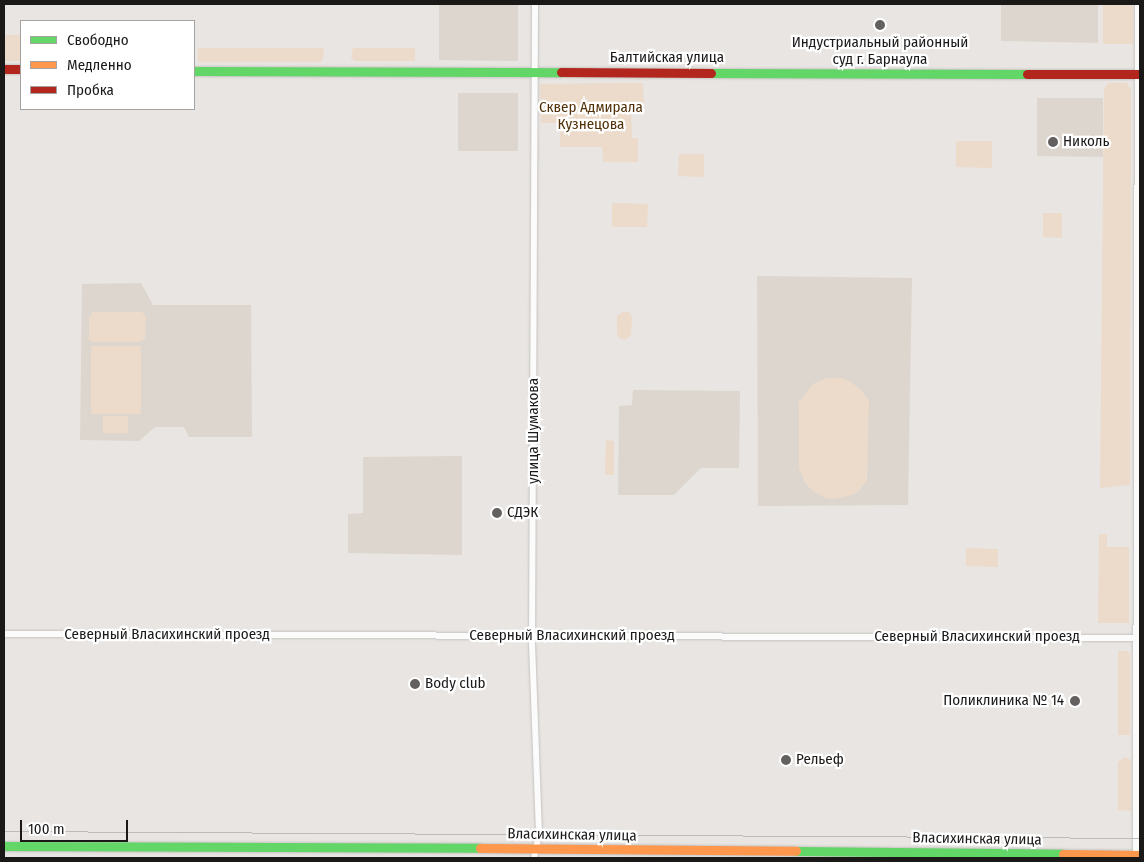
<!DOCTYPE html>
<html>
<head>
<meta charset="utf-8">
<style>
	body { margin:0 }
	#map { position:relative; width:1144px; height:862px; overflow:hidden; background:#e8e5e2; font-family:"Fira Sans Condensed",sans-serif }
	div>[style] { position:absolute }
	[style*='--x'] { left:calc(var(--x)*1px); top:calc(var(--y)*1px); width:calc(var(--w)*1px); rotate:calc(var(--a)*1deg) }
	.built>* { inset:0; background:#ddd6cf }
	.green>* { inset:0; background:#ecdbca }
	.roads { filter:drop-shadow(0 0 1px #c4c2bf) drop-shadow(0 0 1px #c4c2bf) }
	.street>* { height:5.5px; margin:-2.75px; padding:0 2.75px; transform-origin:2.75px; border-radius:2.75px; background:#fcfbfb }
	.fast>* { height:9px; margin:-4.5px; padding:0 4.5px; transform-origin:4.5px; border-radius:4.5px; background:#63d668 }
	.slow>* { height:9px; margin:-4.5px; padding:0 4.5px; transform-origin:4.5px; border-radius:4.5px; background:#ff974d }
	.jam>* { height:9px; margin:-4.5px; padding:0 4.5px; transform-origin:4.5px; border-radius:4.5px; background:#b3261e }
	.tram>* { height:1px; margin:-0.5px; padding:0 0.5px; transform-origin:0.5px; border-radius:0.5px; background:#bcbbbb }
	.dots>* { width:14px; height:14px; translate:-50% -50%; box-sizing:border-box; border:2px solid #fff; border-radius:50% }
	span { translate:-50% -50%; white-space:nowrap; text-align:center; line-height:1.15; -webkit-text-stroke:4.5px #fff; paint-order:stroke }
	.poi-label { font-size:15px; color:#1b1918 }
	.left { translate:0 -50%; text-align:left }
	.right { translate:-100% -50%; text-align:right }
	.street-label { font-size:15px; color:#1b1918 }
	.park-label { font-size:15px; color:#513008 }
	.frame { position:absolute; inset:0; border:5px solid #1b1918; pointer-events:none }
	.legend { position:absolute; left:20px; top:20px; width:175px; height:90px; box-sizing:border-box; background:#fff; border:1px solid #a4a3a3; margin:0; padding:6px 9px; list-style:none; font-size:15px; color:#1b1918 }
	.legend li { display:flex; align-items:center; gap:10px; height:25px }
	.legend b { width:25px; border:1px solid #a4a3a3 }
	.scale { position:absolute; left:20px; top:820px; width:108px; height:22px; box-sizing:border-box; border:2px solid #1b1918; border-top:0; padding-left:6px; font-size:15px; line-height:18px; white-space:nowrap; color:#1b1918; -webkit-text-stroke:4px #fff; paint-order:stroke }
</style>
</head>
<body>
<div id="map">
	<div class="built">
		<i style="clip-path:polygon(439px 4px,518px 4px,518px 61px,439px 60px)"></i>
		<i style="clip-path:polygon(1001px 4px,1098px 4px,1098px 43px,1001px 41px)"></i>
		<i style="clip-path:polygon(458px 93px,518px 93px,518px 151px,458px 151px)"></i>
		<i style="clip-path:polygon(1037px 98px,1103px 98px,1103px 157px,1037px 156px)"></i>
		<i style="clip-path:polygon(757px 276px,912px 278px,908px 505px,758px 506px)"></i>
		<i style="clip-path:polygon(141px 283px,153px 305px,251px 305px,252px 437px,189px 437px,184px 427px,155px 427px,139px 441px,80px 440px,82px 284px)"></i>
		<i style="clip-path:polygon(633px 390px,740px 391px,739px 468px,701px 468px,674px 495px,618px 495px,619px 406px,632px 405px)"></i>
		<i style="clip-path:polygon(462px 456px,462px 555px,348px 553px,348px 514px,363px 513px,363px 457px)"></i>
	</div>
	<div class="green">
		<i style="clip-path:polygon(1103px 4px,1133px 4px,1133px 44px,1104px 44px,1103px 42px)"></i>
		<i style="clip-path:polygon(4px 35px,21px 35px,21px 61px,4px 61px)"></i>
		<i style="clip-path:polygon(198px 48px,324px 48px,323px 58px,321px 62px,198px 62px)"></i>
		<i style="clip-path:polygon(353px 48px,415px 48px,415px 61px,355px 61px,351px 58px)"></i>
		<i style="clip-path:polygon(643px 83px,644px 106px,631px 106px,632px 138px,638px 138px,638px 162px,603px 162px,602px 147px,560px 147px,560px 123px,541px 123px,540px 84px)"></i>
		<i style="clip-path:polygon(1108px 83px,1127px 83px,1131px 90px,1130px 485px,1100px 488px,1104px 89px)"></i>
		<i style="clip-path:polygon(956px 141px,992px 141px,992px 168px,956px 167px)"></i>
		<i style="clip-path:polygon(679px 154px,704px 154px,704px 177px,678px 176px)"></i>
		<i style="clip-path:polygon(612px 203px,648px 204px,647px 227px,612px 227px)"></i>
		<i style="clip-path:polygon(1043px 213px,1062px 213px,1062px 238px,1043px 237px)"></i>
		<i style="clip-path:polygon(624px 311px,630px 313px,632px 318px,631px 335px,625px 340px,620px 339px,617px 334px,617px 316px)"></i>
		<i style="clip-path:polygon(93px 312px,142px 312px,146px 317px,145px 339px,139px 342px,92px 342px,89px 339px,89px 317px)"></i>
		<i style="clip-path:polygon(91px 346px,141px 346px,141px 414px,91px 414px)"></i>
		<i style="clip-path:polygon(827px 378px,842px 378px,851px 382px,862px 391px,869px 401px,867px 480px,859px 491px,852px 495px,833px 499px,826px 498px,814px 492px,805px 483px,799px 468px,799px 402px,813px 384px)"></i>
		<i style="clip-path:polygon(103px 416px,128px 416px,128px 433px,103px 433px)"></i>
		<i style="clip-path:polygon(606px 440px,614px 441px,614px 475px,605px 475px)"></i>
		<i style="clip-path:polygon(1099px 534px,1107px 534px,1107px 547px,1129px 547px,1129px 623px,1098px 623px)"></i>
		<i style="clip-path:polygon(966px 548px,998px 549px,998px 567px,966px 566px)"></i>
		<i style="clip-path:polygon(1118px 651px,1128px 651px,1130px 656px,1130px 735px,1118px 735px)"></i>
		<i style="clip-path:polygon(1125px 757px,1131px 760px,1131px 811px,1118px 810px,1118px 762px)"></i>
	</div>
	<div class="roads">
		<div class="street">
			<i style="--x:4;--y:634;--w:1136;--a:0.2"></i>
			<i style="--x:1136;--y:857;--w:853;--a:-89.87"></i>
			<i style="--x:534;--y:858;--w:25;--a:-78"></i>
			<i style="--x:539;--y:834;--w:188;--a:-92.1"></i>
			<i style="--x:532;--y:646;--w:642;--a:-89.73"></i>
		</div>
		<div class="fast">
			<i style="--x:194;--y:71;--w:367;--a:0.2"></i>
			<i style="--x:711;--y:73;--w:316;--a:0.2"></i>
			<i style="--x:4;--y:846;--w:476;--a:0.2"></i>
			<i style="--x:796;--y:851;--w:267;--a:0.6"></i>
		</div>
		<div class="slow">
			<i style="--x:480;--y:848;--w:316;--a:0.5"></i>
			<i style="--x:1063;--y:854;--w:77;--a:0.7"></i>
		</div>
		<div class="jam">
			<i style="--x:4;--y:69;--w:17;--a:0"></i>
			<i style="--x:561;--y:72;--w:150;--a:0.4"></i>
			<i style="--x:1027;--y:74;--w:113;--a:0"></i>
		</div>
	</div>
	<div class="tram">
		<i style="--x:4;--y:831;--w:1136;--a:0.35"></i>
	</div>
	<div class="dots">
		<i style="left:880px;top:25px;background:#63605f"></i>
		<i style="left:1053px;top:142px;background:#63605f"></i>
		<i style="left:497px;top:513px;background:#63605f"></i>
		<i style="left:415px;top:684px;background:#63605f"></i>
		<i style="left:1075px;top:701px;background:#63605f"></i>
		<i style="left:786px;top:760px;background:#63605f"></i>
	</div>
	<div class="poi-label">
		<span style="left:880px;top:51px">Индустриальный районный<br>суд г. Барнаула</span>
		<span class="left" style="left:1063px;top:142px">Николь</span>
		<span class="left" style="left:507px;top:513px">СДЭК</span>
		<span class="left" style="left:425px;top:684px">Body club</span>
		<span class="right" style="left:1064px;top:701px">Поликлиника № 14</span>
		<span class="left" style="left:796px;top:760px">Рельеф</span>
	</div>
	<div class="street-label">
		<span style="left:667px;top:58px">Балтийская улица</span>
		<span style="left:534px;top:431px;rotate:-90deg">улица Шумакова</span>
		<span style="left:167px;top:635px">Северный Власихинский проезд</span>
		<span style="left:572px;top:636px">Северный Власихинский проезд</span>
		<span style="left:977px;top:637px">Северный Власихинский проезд</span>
		<span style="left:572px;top:835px;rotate:1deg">Власихинская улица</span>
		<span style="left:977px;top:839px;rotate:1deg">Власихинская улица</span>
	</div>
	<div class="park-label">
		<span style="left:591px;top:116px">Сквер Адмирала<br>Кузнецова</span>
	</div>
	<div class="frame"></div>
	<ul class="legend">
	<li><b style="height:6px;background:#63d668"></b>Свободно</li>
	<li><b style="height:6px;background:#ff974d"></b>Медленно</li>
	<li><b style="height:6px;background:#b3261e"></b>Пробка</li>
	</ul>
	<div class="scale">100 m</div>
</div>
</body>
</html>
